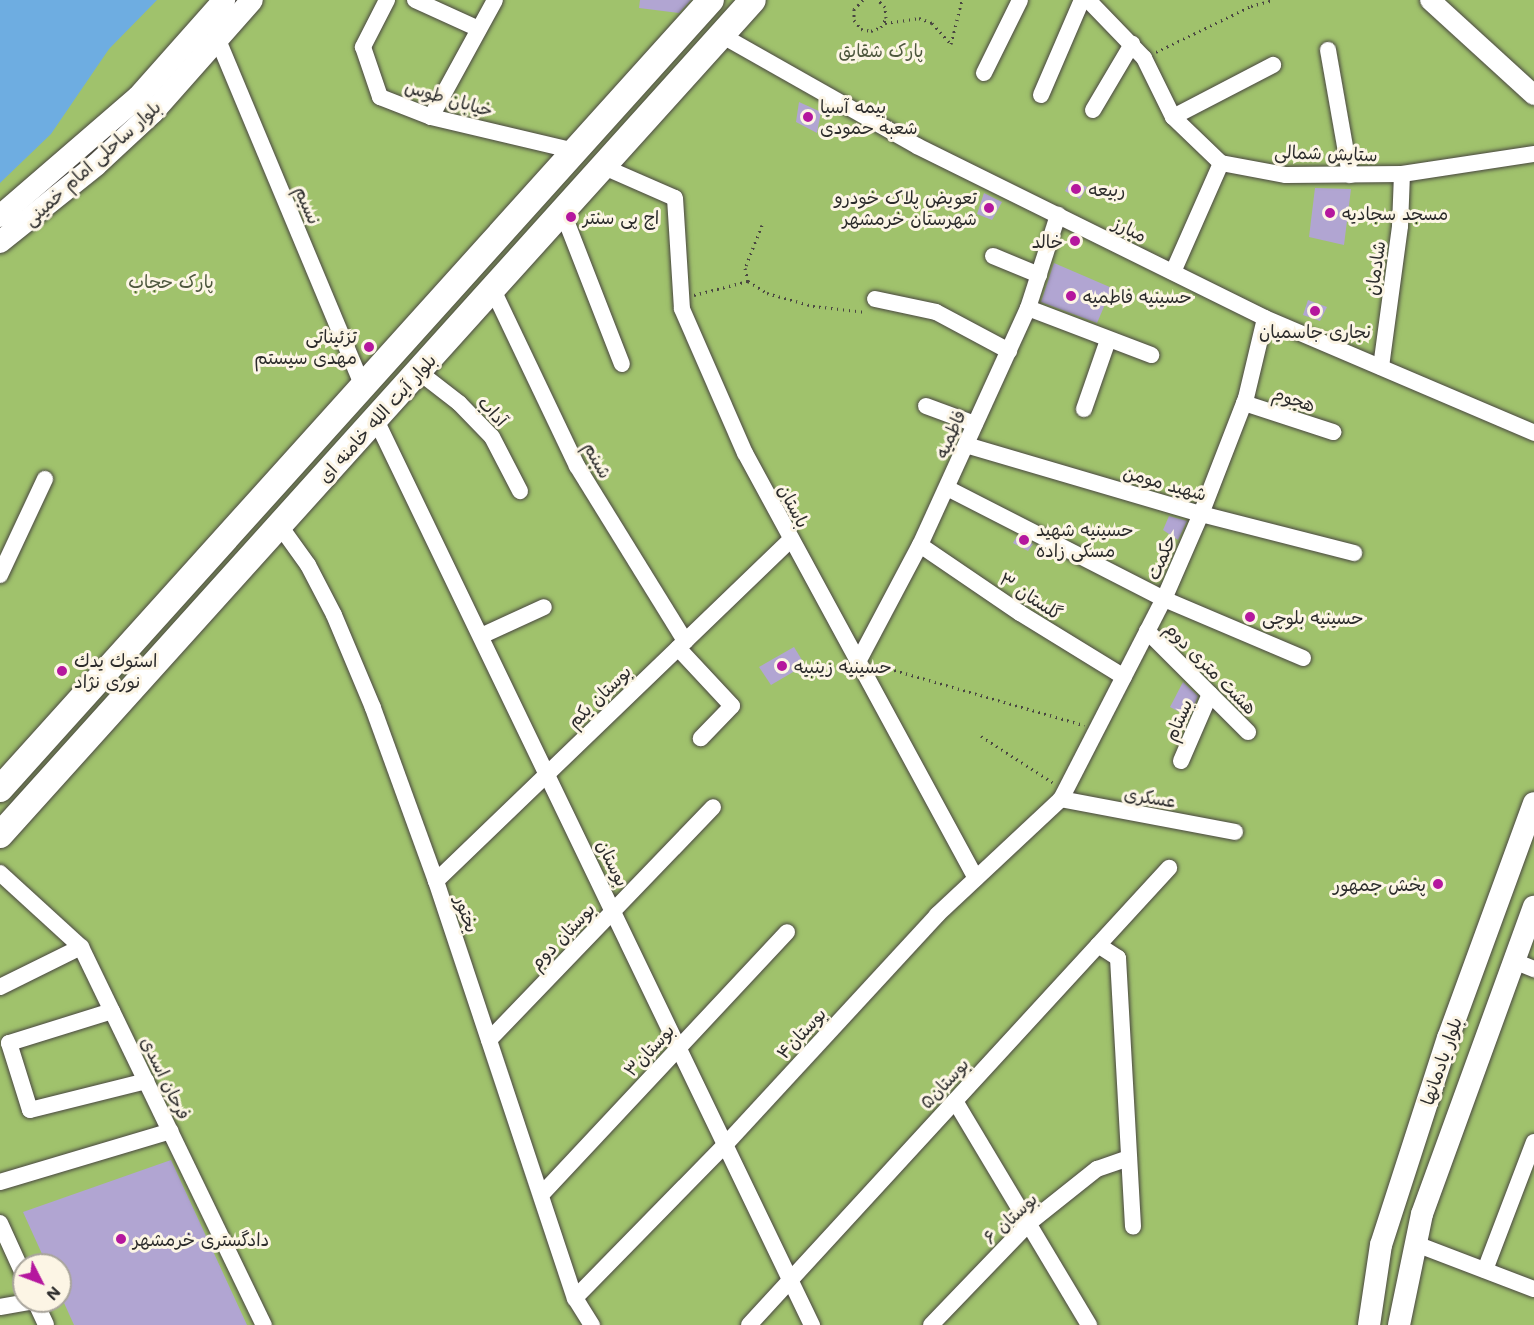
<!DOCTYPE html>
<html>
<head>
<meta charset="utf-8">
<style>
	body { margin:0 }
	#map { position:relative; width:1534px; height:1325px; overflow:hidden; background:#f1dfc0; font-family:Mali,"Playpen Sans Arabic",sans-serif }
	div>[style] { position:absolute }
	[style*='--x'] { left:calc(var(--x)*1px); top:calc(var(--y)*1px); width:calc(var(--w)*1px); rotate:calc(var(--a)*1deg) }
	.green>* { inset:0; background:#a0c26c }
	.water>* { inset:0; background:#6eade1 }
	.building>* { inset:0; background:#b1a5d2 }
	.path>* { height:3px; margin-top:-1.5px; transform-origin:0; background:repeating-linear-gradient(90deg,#494641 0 1.5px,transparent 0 6px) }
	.roads { filter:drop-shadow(0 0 2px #494641) drop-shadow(0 0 2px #494641) }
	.minor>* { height:16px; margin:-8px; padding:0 8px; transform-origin:8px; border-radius:8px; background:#fff }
	.tertiary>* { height:20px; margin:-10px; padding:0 10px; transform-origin:10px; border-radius:10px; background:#fff }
	.secondary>* { height:22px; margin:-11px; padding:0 11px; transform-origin:11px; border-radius:11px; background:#fff }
	.primary>* { height:26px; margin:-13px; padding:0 13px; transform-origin:13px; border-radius:13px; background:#fff }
	.dots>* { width:16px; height:16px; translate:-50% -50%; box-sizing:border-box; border:3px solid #fcf5e5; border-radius:50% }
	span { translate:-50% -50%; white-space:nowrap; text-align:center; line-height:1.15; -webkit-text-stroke:6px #fcf5e5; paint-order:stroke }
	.park-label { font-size:18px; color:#4e583e }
	.street-label { font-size:18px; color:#2b2b2b }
	.poi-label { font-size:18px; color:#2b2b2b }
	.left { translate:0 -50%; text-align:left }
	.right { translate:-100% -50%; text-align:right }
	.north { position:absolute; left:12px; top:1253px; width:60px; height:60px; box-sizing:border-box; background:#fcf5e5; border:2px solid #a8a49b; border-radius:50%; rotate:132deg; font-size:16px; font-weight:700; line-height:24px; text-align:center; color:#2b2b2b }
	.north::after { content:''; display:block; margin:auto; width:21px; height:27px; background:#b5179e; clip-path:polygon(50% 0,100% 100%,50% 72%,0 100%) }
</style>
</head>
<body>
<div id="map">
	<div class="green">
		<i style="clip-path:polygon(evenodd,0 0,1534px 0,1534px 1325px,0 1325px,0 0,24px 1265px,60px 1265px,60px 1301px,24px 1301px,24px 1265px)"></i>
	</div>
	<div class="water">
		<i style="clip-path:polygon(0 0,157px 0,109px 49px,51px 134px,0 183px)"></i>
	</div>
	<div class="building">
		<i style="clip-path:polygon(640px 0,691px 0,679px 13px,639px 8px)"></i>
		<i style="clip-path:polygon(799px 102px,821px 112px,817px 133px,796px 122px)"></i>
		<i style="clip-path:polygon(1071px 180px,1087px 187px,1080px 199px,1065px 191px)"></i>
		<i style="clip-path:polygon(1315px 188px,1351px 189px,1344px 245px,1309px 237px)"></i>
		<i style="clip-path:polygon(984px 193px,1002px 202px,992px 220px,977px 214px)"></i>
		<i style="clip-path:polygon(1054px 263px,1112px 288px,1097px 323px,1041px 302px)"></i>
		<i style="clip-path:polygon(1308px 300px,1327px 307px,1320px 321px,1303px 315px)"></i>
		<i style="clip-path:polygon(1169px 516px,1187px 521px,1178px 540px,1163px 530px)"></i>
		<i style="clip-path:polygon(1017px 536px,1033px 544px,1028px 551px,1013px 543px)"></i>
		<i style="clip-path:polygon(794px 647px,805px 665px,771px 685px,759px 667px)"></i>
		<i style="clip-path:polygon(1183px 682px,1198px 696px,1189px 717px,1170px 707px)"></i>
		<i style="clip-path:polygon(171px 1160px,247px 1325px,74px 1325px,60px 1294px,60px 1265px,47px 1265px,23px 1212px)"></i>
	</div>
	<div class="path">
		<i style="--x:863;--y:0;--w:13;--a:135"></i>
		<i style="--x:854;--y:9;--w:11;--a:90"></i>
		<i style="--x:854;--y:20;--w:11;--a:52"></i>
		<i style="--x:861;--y:29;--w:10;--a:11"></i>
		<i style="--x:871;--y:31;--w:11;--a:-22"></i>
		<i style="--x:881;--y:27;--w:10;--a:-61"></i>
		<i style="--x:886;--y:18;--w:11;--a:-95"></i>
		<i style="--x:885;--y:7;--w:10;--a:-135"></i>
		<i style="--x:885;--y:23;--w:34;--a:-8"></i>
		<i style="--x:919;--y:18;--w:14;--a:21"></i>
		<i style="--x:932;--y:23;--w:28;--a:48"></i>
		<i style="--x:951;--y:44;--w:45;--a:-76"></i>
		<i style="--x:1156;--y:52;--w:106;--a:-25.8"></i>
		<i style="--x:1251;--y:6;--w:23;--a:-15"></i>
		<i style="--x:762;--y:225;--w:46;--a:111.6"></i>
		<i style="--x:745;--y:268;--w:13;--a:77"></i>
		<i style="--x:748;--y:281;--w:22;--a:32"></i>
		<i style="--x:767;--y:293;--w:48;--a:15.8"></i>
		<i style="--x:813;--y:306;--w:53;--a:6.5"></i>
		<i style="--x:694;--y:295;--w:56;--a:-14.5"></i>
		<i style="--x:877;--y:665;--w:216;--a:16.2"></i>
		<i style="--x:981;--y:736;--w:85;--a:32.9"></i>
	</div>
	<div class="roads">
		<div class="minor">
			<i style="--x:387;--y:0;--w:53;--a:117.1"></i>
			<i style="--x:363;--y:47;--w:53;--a:71.2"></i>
			<i style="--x:380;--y:97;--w:55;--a:21.4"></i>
			<i style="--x:431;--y:117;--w:148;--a:13.3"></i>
			<i style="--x:415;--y:0;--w:70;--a:24.4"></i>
			<i style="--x:1088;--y:0;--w:81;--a:46"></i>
			<i style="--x:1144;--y:58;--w:66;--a:63.8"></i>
			<i style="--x:1173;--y:117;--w:66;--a:43.8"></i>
			<i style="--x:1221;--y:163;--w:66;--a:10.5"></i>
			<i style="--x:1286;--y:175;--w:116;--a:-0.5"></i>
			<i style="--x:1402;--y:174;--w:134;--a:-8.6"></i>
			<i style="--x:721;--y:35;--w:225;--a:29.5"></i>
			<i style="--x:917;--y:146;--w:388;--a:26.3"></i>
			<i style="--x:1265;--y:318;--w:293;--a:23.1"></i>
			<i style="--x:218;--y:40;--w:375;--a:67.3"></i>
			<i style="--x:1328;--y:50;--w:127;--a:80"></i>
			<i style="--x:984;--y:73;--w:81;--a:-63.7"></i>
			<i style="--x:1041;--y:95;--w:103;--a:-66.7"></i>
			<i style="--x:1093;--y:110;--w:77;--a:-59.4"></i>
			<i style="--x:431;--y:117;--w:133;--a:-61.3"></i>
			<i style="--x:1173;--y:117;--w:113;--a:-27.5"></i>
			<i style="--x:604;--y:167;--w:77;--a:23.6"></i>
			<i style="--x:675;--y:198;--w:111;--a:86.4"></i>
			<i style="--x:682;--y:309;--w:157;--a:66.4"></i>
			<i style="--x:745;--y:453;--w:484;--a:61.5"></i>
			<i style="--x:563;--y:213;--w:162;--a:68.7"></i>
			<i style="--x:993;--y:256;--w:50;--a:22.4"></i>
			<i style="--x:1173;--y:272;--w:119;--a:-66.2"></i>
			<i style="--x:493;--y:290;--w:195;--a:64.5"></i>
			<i style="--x:577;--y:466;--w:206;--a:58.3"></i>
			<i style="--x:875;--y:299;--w:62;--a:12"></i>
			<i style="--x:936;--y:312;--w:83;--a:28.1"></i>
			<i style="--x:1028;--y:308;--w:132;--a:20.9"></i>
			<i style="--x:1381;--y:367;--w:142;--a:-82.3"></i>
			<i style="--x:1400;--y:226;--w:52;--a:-87.8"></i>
			<i style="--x:419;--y:372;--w:51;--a:37.8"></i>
			<i style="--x:459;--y:403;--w:47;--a:45.9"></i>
			<i style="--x:492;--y:437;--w:61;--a:62.6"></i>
			<i style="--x:1244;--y:403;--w:94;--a:18"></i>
			<i style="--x:926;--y:406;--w:52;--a:20.2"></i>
			<i style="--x:1084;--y:409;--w:73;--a:-70.8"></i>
			<i style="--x:376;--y:420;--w:1005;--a:64.28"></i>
			<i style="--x:966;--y:445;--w:245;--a:16.4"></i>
			<i style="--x:1201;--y:514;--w:158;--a:14.3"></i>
			<i style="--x:947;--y:488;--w:244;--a:27.1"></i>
			<i style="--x:1164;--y:599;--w:151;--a:23"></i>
			<i style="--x:280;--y:526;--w:48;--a:54.3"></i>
			<i style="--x:308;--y:565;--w:56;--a:62.5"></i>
			<i style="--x:334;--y:615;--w:101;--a:67.2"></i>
			<i style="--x:373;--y:708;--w:184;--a:70"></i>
			<i style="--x:436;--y:881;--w:440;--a:71.6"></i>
			<i style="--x:575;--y:1298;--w:32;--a:58"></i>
			<i style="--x:920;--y:545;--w:121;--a:34.2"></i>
			<i style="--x:1020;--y:613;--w:122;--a:31.6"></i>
			<i style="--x:0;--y:575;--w:106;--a:-64.9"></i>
			<i style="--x:1147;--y:631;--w:143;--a:45"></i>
			<i style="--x:481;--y:636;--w:69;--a:-24.7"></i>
			<i style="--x:678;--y:648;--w:79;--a:47"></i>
			<i style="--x:732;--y:706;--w:45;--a:134.1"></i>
			<i style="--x:859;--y:660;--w:130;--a:-62.1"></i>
			<i style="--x:920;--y:545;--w:260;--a:-65.5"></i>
			<i style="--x:1028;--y:308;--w:98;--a:-72.1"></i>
			<i style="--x:1181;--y:761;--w:73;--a:-66.6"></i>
			<i style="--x:1061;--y:799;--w:177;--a:10.7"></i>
			<i style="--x:0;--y:873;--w:110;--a:42.4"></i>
			<i style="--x:81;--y:947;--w:420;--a:64.2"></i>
			<i style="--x:436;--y:881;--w:492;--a:-43.9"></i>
			<i style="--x:1098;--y:945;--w:24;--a:33"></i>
			<i style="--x:1118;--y:958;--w:269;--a:86.8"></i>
			<i style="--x:1514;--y:961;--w:22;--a:22"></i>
			<i style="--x:0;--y:987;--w:90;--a:-26.3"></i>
			<i style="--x:112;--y:1011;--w:108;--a:162.7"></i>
			<i style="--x:9;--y:1043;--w:70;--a:72.6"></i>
			<i style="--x:30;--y:1110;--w:120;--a:-14"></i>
			<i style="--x:489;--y:1040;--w:323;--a:-46.1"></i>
			<i style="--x:955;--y:1101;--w:261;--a:59.1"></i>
			<i style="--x:0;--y:1182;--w:178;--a:-16.6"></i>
			<i style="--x:541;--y:1195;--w:360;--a:-46.9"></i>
			<i style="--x:0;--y:1223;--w:58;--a:65.6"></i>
			<i style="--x:1416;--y:1244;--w:126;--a:20.9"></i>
			<i style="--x:1485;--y:1270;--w:137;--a:-69.1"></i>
			<i style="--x:575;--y:1298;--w:214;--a:-45.6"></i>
			<i style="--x:725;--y:1145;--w:313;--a:-47.3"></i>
			<i style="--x:937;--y:915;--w:170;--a:-43.1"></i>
			<i style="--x:1061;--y:799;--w:225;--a:-62.8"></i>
			<i style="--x:1164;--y:599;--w:93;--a:-66.5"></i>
			<i style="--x:1201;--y:514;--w:124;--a:-68.8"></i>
			<i style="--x:1246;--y:398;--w:82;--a:-76.6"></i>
			<i style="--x:35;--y:1301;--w:26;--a:65"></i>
			<i style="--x:0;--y:1307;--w:36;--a:-10"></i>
			<i style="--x:749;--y:1325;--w:621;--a:-47.42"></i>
			<i style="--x:931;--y:1325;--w:141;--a:-46.1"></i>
			<i style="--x:1029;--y:1223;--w:87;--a:-38.5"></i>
			<i style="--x:1097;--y:1169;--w:34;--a:-19"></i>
		</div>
		<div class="tertiary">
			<i style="--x:1430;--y:0;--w:141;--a:42.4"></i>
		</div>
		<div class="secondary">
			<i style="--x:0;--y:216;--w:182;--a:-40.8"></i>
			<i style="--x:138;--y:97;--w:130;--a:-48.4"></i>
			<i style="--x:0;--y:242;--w:123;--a:-38.7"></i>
			<i style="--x:96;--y:165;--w:78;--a:-42.9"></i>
			<i style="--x:153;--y:112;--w:149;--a:-48.5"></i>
			<i style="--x:1369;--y:1325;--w:81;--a:-81.5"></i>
			<i style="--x:1381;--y:1245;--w:218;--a:-72.1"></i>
			<i style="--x:1448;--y:1038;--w:250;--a:-69.9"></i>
			<i style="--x:1399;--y:1325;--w:113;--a:-78.3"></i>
			<i style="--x:1422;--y:1214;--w:327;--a:-70"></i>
		</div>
		<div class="primary">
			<i style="--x:0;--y:789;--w:1062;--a:-47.98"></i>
			<i style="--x:0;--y:835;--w:1124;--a:-47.96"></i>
		</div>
	</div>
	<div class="dots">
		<i style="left:808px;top:117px;background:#b5179e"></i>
		<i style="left:1076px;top:189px;background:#b5179e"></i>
		<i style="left:989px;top:208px;background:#b5179e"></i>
		<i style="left:1330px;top:213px;background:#b5179e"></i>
		<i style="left:571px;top:217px;background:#b5179e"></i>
		<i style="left:1075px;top:241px;background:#b5179e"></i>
		<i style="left:1071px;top:296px;background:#b5179e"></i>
		<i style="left:1315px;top:311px;background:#b5179e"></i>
		<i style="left:369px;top:347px;background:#b5179e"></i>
		<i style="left:1024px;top:540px;background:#b5179e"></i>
		<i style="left:1250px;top:617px;background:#b5179e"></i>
		<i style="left:782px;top:666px;background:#b5179e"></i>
		<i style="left:62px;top:671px;background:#b5179e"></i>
		<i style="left:1438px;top:884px;background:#b5179e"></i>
		<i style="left:121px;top:1239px;background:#b5179e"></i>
	</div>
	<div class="park-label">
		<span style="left:881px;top:50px">پارک شقایق</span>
		<span style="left:171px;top:281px">پارک حجاب</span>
	</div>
	<div class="street-label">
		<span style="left:449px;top:98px;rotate:16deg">خیابان طوس</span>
		<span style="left:1326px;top:153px;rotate:2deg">ستایش شمالی</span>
		<span style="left:92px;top:163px;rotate:-42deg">بلوار ساحلی امام خمینی</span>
		<span style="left:308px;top:205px;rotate:67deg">نسیم</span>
		<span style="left:1130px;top:229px;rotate:26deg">مبارز</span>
		<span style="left:1375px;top:268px;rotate:-82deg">شادمان</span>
		<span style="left:1294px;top:399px;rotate:18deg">هجوم</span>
		<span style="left:493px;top:411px;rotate:47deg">آداب</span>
		<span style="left:377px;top:418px;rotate:-48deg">بلوار آیت الله خامنه ای</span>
		<span style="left:950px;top:434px;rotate:-66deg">فاطمیه</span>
		<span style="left:598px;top:460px;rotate:61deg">شبنم</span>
		<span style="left:1165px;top:483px;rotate:16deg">شهید مومن</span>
		<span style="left:794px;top:506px;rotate:63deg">باستان</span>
		<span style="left:1161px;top:557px;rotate:-66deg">حکمت</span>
		<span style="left:1031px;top:596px;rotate:33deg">گلستان ۳</span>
		<span style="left:1211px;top:668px;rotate:45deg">هشت متری دوم</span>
		<span style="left:599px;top:696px;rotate:-44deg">بوستان یکم</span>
		<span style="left:1178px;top:720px;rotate:-66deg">بستام</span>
		<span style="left:1150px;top:797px;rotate:9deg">عسکری</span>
		<span style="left:613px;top:863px;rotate:64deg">بوستان</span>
		<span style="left:467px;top:914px;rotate:71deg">بختور</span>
		<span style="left:562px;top:936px;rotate:-46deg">بوستان دوم</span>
		<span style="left:801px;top:1033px;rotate:-47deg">بوستان۴</span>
		<span style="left:649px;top:1050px;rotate:-47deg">بوستان۳</span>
		<span style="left:1441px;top:1061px;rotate:-71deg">بلوار یادمانها</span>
		<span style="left:166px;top:1078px;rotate:64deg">فرحان اسدی</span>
		<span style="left:944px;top:1083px;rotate:-47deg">بوستان۵</span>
		<span style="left:1010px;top:1218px;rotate:-43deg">بوستان ۶</span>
	</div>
	<div class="poi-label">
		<span class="left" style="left:820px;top:117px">بیمه آسیا<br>شعبه حمودی</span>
		<span class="left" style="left:1088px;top:189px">ربیعه</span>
		<span class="right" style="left:977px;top:208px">تعویض پلاک خودرو<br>شهرستان خرمشهر</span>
		<span class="left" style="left:1342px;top:213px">مسجد سجادیه</span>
		<span class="left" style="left:583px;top:217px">اچ پی سنتر</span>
		<span class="right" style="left:1063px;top:241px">خالد</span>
		<span class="left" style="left:1083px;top:296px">حسینیه فاطمیه</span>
		<span style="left:1315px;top:331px">نجاری جاسمیان</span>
		<span class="right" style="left:357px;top:347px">تزئیناتی<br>مهدی سیستم</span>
		<span class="left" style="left:1036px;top:540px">حسینیه شهید<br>مسکی زاده</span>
		<span class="left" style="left:1262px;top:617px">حسینیه بلوچی</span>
		<span class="left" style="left:74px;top:671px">استوك يدك<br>نوری نژاد</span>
		<span class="left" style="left:794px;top:666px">حسینیه زینبیه</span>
		<span class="right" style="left:1426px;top:884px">پخش جمهور</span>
		<span class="left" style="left:133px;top:1239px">دادگستری خرمشهر</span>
	</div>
	<div class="north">N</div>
</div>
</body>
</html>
